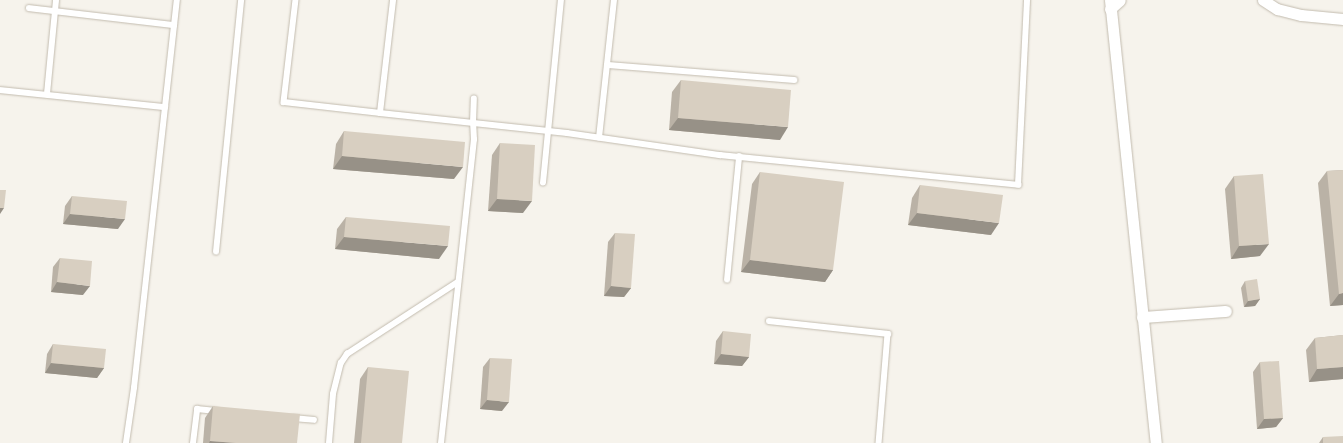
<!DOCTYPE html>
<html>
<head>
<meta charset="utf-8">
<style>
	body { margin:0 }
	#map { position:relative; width:1343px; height:443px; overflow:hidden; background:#f6f3ec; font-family:"Noto Sans",sans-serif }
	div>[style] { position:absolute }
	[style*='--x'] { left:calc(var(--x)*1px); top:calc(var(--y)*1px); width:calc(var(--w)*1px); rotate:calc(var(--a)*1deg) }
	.roads { filter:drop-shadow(0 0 1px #c2bbae) drop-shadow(0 0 1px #c2bbae) }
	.lane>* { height:5.5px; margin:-2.75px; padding:0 2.75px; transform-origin:2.75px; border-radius:2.75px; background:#fff }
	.street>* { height:11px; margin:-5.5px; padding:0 5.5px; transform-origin:5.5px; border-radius:5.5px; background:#fff }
	.wall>* { inset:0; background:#bab2a6 }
	.shaded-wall>* { inset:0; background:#979187 }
	.building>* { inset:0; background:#d8cfc1 }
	span { translate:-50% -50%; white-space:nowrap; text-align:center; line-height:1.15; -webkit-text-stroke:4px #fff; paint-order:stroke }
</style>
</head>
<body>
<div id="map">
	<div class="roads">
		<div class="lane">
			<i style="--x:296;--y:0;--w:103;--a:96.7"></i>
			<i style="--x:284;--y:102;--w:97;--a:6.5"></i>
			<i style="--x:380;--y:113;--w:114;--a:-83.4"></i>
			<i style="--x:29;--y:8;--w:146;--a:6.7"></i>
			<i style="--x:608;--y:65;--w:187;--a:4.6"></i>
			<i style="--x:0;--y:90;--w:166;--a:5.9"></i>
			<i style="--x:47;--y:94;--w:94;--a:-84.5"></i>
			<i style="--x:380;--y:113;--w:188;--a:6.1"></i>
			<i style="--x:567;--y:133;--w:155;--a:8.2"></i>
			<i style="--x:720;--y:155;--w:300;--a:5.7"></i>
			<i style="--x:1018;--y:185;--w:185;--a:-87.2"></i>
			<i style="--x:599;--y:138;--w:139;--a:-83.8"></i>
			<i style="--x:543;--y:183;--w:184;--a:-84.4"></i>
			<i style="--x:216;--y:252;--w:253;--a:-84.3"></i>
			<i style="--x:727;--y:280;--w:124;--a:-84.4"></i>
			<i style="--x:769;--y:321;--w:120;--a:6.2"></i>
			<i style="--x:888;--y:334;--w:109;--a:94.7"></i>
			<i style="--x:293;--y:418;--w:21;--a:5"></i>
			<i style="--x:126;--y:443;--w:56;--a:-81.7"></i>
			<i style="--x:134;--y:388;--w:390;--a:-83.7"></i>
			<i style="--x:193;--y:443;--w:34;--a:-83"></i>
			<i style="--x:197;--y:409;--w:19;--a:6"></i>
			<i style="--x:329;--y:443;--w:49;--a:-85.3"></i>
			<i style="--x:333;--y:394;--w:32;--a:-76"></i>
			<i style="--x:341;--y:363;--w:11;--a:-56"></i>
			<i style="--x:347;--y:354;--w:132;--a:-33"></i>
			<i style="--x:441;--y:443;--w:305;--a:-83.8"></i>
			<i style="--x:474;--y:140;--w:17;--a:-93"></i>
			<i style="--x:473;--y:123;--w:24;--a:-88"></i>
		</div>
		<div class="street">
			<i style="--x:1110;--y:0;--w:445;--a:84.1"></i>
			<i style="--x:1263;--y:0;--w:17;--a:33"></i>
			<i style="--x:1277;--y:9;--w:25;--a:14"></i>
			<i style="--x:1301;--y:15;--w:42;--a:5.4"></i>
			<i style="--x:1110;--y:9;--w:13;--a:-42"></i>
			<i style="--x:1142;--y:317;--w:84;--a:-4.1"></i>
		</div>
	</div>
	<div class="wall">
		<i style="clip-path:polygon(681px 80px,780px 140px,669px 130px,672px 92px)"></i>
		<i style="clip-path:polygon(344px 131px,454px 179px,333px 169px,336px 144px)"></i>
		<i style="clip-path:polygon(500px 143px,523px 213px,488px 211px,492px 155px)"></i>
		<i style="clip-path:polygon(1343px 170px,1343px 305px,1330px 306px,1318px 183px,1327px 171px)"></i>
		<i style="clip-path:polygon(760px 172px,833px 270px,825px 282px,741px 272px,752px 184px)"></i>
		<i style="clip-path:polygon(1234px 176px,1260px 256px,1231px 259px,1225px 189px)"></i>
		<i style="clip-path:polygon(920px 185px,991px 235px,908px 225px,912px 198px)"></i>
		<i style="clip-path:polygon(72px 196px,118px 229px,63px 224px,65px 206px)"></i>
		<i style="clip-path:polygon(346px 217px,439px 259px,335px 249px,337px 229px)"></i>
		<i style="clip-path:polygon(615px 233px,631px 288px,624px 297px,604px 296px,608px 242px)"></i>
		<i style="clip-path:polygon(60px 258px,83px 295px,51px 292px,53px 267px)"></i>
		<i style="clip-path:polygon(1245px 281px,1260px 299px,1255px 306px,1244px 307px,1241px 288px)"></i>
		<i style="clip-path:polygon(723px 331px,749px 357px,742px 366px,714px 364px,716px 341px)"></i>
		<i style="clip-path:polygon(1343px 335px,1343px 379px,1309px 382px,1306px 350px,1315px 338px)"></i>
		<i style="clip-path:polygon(53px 344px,104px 368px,97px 378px,45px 373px,47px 354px)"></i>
		<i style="clip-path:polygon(490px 358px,502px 411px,480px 409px,483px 367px)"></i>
		<i style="clip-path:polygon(1260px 362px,1283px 418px,1276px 427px,1257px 429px,1253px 372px)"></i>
		<i style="clip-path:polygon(368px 367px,402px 443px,354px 443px,360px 379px)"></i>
		<i style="clip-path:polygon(213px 406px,297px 443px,203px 443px,205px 418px)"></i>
		<i style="clip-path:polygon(1323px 437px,1343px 443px,1319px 443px)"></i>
	</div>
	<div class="shaded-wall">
		<i style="clip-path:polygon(678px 118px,788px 127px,780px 140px,669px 130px)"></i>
		<i style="clip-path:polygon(342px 156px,463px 167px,454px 179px,333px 169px)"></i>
		<i style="clip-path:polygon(497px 199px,532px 201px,523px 213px,488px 211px)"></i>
		<i style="clip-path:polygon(0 208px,4px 208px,0 214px)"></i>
		<i style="clip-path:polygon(917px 213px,999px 223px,991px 235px,908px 225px)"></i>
		<i style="clip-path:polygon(70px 214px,125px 219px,118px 229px,63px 224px)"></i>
		<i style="clip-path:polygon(344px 237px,448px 246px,439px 259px,335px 249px)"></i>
		<i style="clip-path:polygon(1269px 244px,1260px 256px,1231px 259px,1239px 246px)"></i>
		<i style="clip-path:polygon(750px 260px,833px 270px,825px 282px,741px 272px)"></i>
		<i style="clip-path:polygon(57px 282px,90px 286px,83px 295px,51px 292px)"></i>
		<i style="clip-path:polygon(611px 286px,631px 288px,624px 297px,604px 296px)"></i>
		<i style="clip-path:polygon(1343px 293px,1343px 305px,1330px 306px,1339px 294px)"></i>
		<i style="clip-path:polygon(1260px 299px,1255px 306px,1244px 307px,1248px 301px)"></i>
		<i style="clip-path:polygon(721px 354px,749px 357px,742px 366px,714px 364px)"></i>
		<i style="clip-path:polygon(51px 363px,104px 368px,97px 378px,45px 373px)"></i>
		<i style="clip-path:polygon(1343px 367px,1343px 379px,1309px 382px,1317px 369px)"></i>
		<i style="clip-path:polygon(487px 400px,509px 402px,502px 411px,480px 409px)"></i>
		<i style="clip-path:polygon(1283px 418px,1276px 427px,1257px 429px,1264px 419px)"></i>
		<i style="clip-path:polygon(210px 441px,236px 443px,209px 443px)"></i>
	</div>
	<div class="building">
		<i style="clip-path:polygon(681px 80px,791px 90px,788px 127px,678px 118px)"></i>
		<i style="clip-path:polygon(344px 131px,465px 142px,463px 167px,342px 156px)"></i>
		<i style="clip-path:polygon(500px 143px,535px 145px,532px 201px,497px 199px)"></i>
		<i style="clip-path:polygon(1343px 170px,1343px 293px,1339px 294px,1327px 171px)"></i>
		<i style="clip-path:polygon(760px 172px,844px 182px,833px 270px,750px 260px)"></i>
		<i style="clip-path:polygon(1263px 174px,1269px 244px,1239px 246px,1234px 176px)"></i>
		<i style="clip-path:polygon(920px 185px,1003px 195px,999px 223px,917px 213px)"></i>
		<i style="clip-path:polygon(0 190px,6px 190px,4px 208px,0 208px)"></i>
		<i style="clip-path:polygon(72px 196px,127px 201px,125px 219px,70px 214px)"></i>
		<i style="clip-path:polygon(346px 217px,450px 226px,448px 246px,344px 237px)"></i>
		<i style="clip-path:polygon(615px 233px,635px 234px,631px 288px,611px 286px)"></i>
		<i style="clip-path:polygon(60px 258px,92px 261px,90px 286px,57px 282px)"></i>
		<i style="clip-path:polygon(1257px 279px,1260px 299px,1248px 301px,1245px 281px)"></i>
		<i style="clip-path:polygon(723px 331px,751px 334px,749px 357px,721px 354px)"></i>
		<i style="clip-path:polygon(1343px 335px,1343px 367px,1317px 369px,1315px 338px)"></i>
		<i style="clip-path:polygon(53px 344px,106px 349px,104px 368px,51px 363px)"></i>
		<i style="clip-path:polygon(490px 358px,512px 359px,509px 402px,487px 400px)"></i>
		<i style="clip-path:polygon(1279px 361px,1283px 418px,1264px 419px,1260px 362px)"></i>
		<i style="clip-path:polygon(368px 367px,409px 371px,402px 443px,361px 443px)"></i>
		<i style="clip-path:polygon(213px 406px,300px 414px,297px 443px,236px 443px,210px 441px)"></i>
		<i style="clip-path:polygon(1343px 436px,1343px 443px,1323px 443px,1323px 437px)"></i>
	</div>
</div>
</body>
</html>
